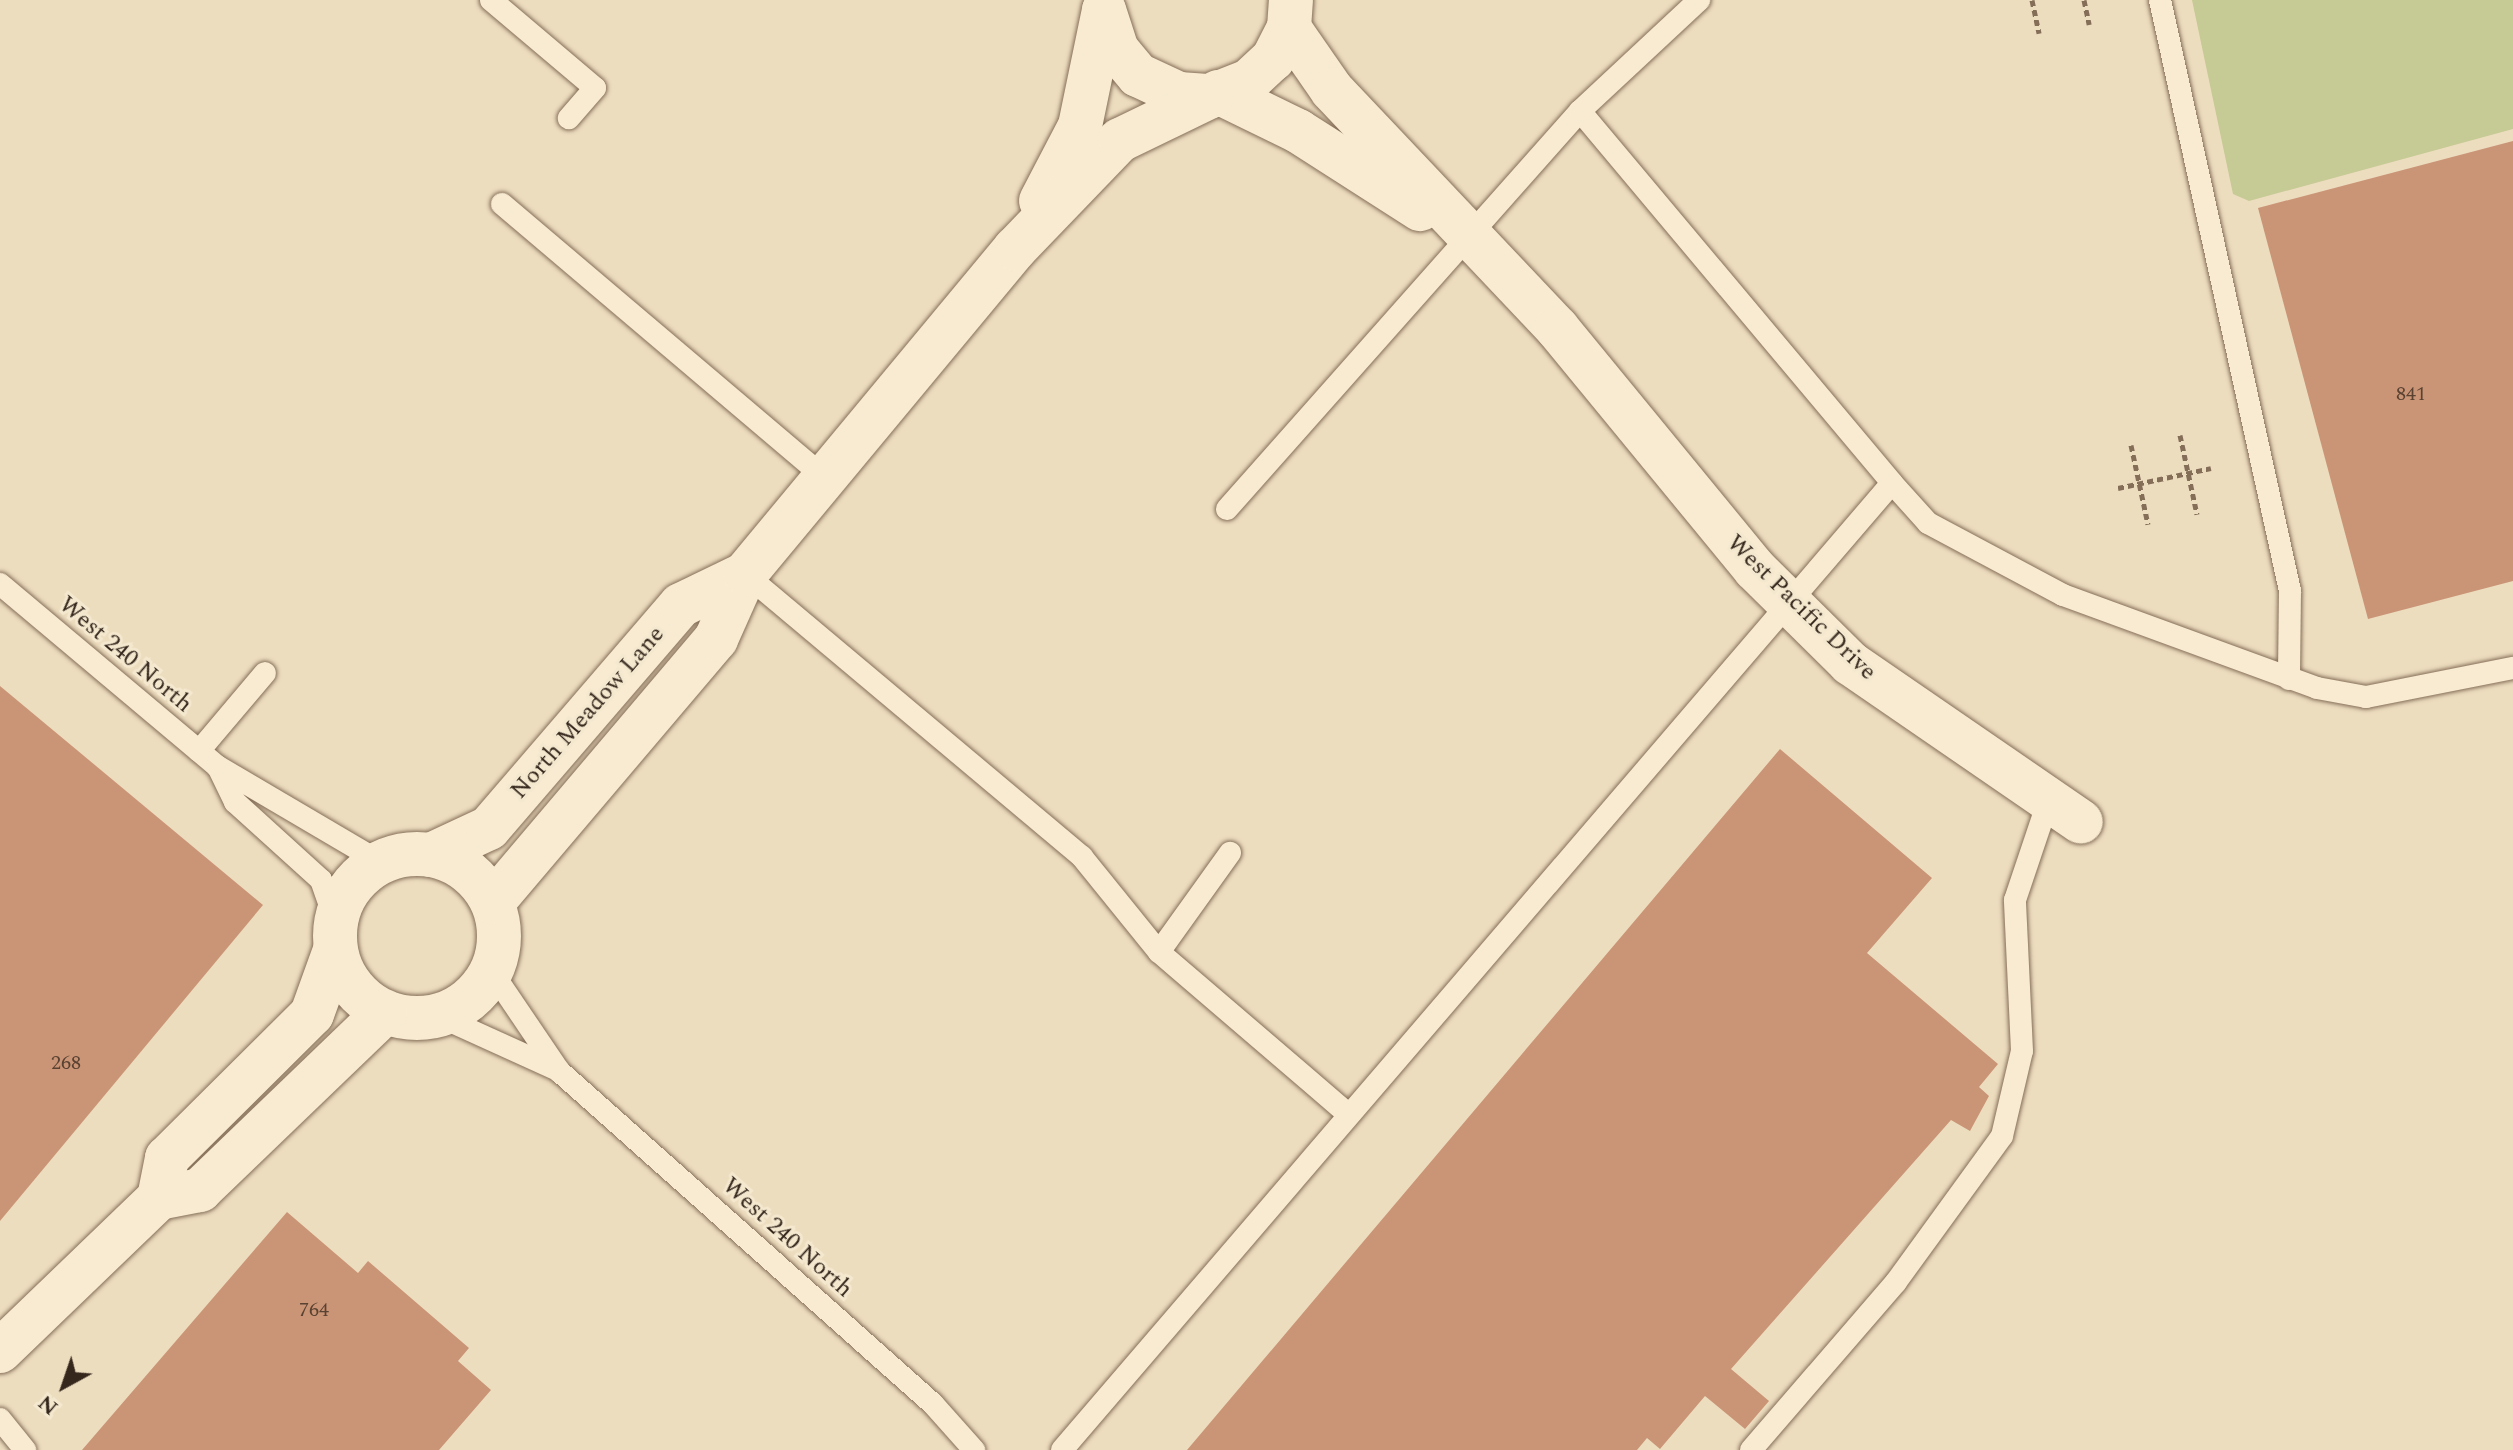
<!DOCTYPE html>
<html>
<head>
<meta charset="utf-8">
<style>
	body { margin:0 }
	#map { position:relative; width:2513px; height:1450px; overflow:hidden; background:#edddbf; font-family:Spectral,serif }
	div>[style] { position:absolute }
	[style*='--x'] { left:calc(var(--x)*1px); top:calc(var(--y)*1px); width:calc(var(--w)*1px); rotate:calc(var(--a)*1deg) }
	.green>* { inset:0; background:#c6ca94 }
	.building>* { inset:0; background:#ca9576 }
	.path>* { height:5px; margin-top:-2.5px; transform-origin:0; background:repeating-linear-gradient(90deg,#856e58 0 6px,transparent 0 10px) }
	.roads { filter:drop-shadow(0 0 2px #856e58) drop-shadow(0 0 2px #856e58) }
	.lane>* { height:22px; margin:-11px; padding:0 11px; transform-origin:11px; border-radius:11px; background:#f8ebd2 }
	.street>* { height:44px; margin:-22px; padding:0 22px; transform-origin:22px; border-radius:22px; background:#f8ebd2 }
	.secondary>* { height:44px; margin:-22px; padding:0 22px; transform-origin:22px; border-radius:22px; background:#f8ebd2 }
	.secondary>.ring { margin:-22px; padding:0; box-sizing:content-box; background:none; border:44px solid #f8ebd2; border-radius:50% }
	span { translate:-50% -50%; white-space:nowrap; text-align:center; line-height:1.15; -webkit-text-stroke:6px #f4e8cf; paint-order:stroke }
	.number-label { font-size:20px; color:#5a4232 }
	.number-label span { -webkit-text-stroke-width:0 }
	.street-label { font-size:24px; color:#35271c }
	.north { position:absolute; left:24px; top:1346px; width:80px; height:80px; -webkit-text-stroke:6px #f4e8cf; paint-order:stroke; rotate:220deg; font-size:22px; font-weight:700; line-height:32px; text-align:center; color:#35271c }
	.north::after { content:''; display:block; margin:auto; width:28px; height:36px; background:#35271c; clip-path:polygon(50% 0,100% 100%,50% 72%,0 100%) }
</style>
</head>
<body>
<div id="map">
	<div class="green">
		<i style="clip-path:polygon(2192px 0,2513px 0,2513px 129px,2249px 201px,2233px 194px)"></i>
	</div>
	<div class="building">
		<i style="clip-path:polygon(2513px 141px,2513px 581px,2368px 619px,2258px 208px)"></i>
		<i style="clip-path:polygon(0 686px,263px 905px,0 1221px)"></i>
		<i style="clip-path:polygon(1780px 749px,1932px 878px,1867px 953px,1998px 1064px,1979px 1087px,1989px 1096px,1970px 1131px,1951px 1120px,1731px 1369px,1769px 1401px,1745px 1429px,1705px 1396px,1660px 1449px,1647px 1438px,1637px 1450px,1187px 1450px)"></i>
		<i style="clip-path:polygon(287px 1212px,358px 1273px,368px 1261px,469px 1348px,458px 1361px,491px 1390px,439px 1450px,82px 1450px)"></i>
	</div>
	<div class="path">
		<i style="--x:2032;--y:0;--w:34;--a:78"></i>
		<i style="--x:2084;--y:0;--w:25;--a:78"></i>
		<i style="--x:2180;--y:435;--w:81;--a:77.9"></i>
		<i style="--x:2131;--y:445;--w:81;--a:77.9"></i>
		<i style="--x:2118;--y:488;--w:95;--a:-12.1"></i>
	</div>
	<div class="roads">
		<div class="lane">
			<i style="--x:491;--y:0;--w:136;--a:40.2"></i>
			<i style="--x:595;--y:88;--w:40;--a:131"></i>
			<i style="--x:2160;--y:0;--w:605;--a:77.59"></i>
			<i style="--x:2290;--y:591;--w:88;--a:90.7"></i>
			<i style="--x:1580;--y:111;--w:486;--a:50"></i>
			<i style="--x:502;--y:204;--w:426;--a:40.3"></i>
			<i style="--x:1227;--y:509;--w:532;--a:-48.43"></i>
			<i style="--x:1580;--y:111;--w:163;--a:-43"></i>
			<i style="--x:745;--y:574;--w:440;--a:40"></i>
			<i style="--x:1082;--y:857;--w:122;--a:51"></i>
			<i style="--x:1159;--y:952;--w:249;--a:40.6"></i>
			<i style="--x:0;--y:584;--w:283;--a:40"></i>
			<i style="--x:217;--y:766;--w:189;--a:30.5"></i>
			<i style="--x:199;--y:751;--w:102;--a:-49.8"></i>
			<i style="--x:218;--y:767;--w:39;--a:64"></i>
			<i style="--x:235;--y:802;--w:116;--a:42.2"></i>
			<i style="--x:321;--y:880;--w:46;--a:70.8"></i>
			<i style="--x:1159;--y:952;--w:122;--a:-54.4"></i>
			<i style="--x:492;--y:972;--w:120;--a:55.9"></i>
			<i style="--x:559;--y:1071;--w:501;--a:41.68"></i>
			<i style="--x:933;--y:1404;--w:62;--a:48.3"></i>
			<i style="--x:439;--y:1016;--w:131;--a:24.4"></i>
			<i style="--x:0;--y:1419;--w:40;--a:51"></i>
			<i style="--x:1062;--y:1450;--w:1274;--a:-49.36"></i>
			<i style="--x:1892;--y:483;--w:54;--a:48"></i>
			<i style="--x:1928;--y:523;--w:153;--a:28.1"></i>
			<i style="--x:2063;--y:595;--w:270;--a:20.1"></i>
			<i style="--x:2317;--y:688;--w:50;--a:10.4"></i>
			<i style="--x:2366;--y:697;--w:150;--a:-11.2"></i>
			<i style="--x:1751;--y:1450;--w:222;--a:-49.2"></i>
			<i style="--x:1896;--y:1282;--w:180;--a:-54"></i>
			<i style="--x:2002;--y:1136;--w:87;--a:-76.8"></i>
			<i style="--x:2022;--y:1051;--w:151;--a:-92.7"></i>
			<i style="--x:2015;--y:900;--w:103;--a:-71.4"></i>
		</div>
		<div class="street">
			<i style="--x:1289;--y:28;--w:75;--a:55.3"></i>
			<i style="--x:1332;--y:90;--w:328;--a:46.6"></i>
			<i style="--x:1557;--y:328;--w:312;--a:50.6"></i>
			<i style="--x:1755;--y:569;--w:134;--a:44.7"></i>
			<i style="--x:1850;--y:663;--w:280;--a:34.5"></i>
			<i style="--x:1218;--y:92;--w:89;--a:26"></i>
			<i style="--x:1298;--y:131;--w:145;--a:32.6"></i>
		</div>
		<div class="secondary">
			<i style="--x:1104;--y:10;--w:42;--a:72"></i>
			<i style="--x:1117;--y:50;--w:33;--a:50"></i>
			<i style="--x:1138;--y:75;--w:45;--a:24.9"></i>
			<i style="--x:1179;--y:94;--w:32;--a:4"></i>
			<i style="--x:1211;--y:96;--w:41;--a:-21.5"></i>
			<i style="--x:1249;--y:81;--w:33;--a:-43"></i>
			<i style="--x:1273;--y:59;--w:35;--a:-63"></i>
			<i style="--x:1289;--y:28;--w:28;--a:-86"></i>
			<i style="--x:1041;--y:201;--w:85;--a:-62.5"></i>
			<i style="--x:1080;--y:126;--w:118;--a:-78.3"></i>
			<i class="ring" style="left:335px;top:854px;width:120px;height:120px"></i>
			<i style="--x:431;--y:855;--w:64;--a:-25"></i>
			<i style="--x:489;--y:828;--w:294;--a:-49.3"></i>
			<i style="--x:681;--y:605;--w:71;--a:-25.8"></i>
			<i style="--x:493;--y:902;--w:345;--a:-49.7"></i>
			<i style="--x:716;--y:639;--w:71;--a:-66"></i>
			<i style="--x:745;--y:574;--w:423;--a:-50.3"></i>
			<i style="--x:1015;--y:249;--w:151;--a:-46.1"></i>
			<i style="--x:1120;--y:140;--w:101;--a:-25.8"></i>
			<i style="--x:159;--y:1198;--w:41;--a:-78.7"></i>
			<i style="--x:167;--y:1158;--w:204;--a:-44.8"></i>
			<i style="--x:312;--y:1014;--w:68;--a:-70.2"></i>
			<i style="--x:0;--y:1351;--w:221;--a:-43.9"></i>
			<i style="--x:159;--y:1198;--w:42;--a:-11"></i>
			<i style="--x:200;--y:1190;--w:257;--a:-43.9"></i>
		</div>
	</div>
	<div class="number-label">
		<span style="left:2411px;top:394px">841</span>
		<span style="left:66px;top:1063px">268</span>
		<span style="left:314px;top:1310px">764</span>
	</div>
	<div class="street-label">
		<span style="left:1801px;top:608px;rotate:44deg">West Pacific Drive</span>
		<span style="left:125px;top:655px;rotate:40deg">West 240 North</span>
		<span style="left:588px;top:713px;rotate:-49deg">North Meadow Lane</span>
		<span style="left:787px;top:1238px;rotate:42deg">West 240 North</span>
	</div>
	<div class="north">N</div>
</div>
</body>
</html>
